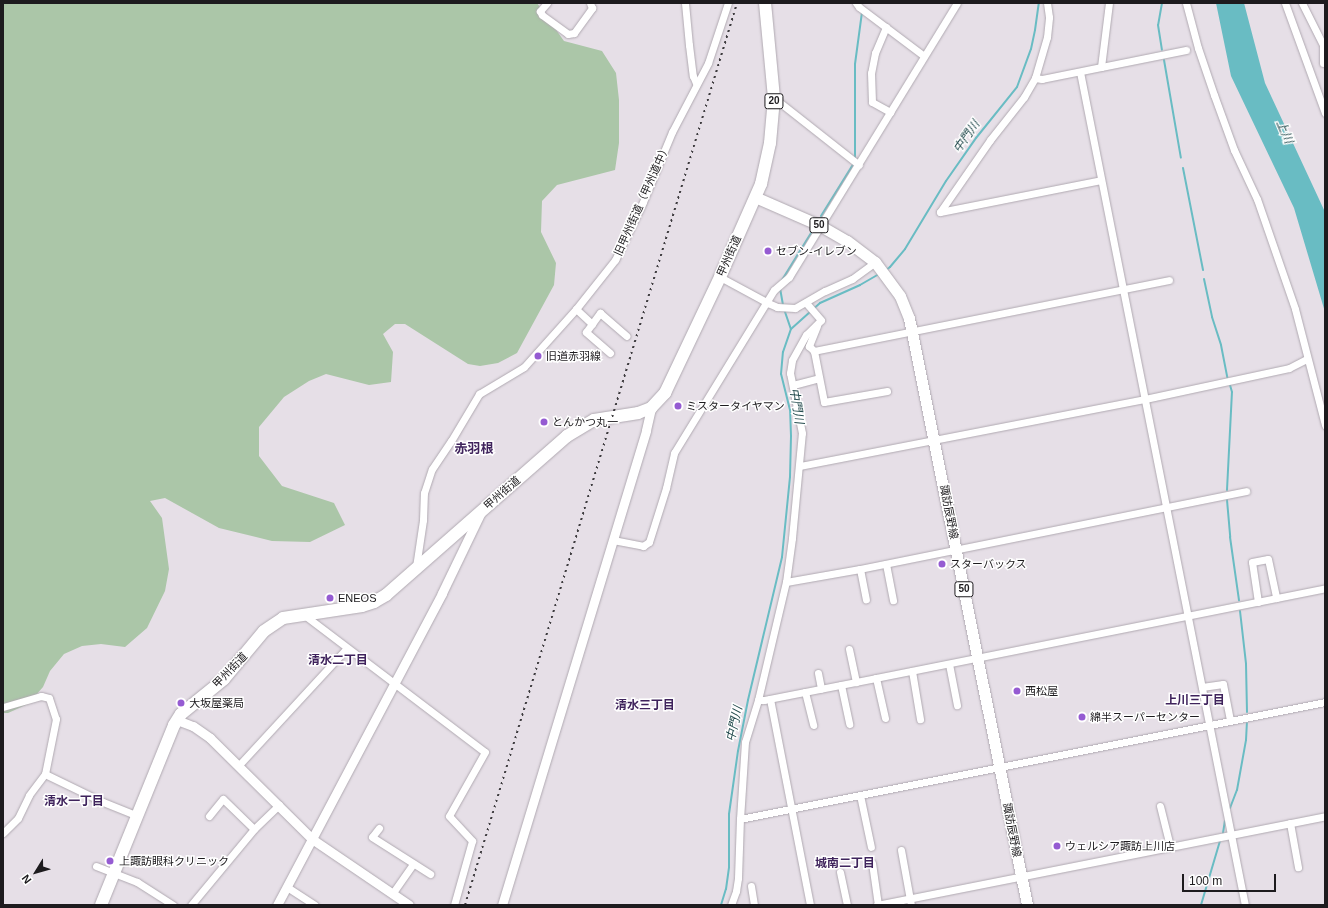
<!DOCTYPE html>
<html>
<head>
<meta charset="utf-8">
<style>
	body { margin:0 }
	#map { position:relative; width:1328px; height:908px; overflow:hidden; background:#e6dfe7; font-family:Helvetica,"Noto Sans JP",sans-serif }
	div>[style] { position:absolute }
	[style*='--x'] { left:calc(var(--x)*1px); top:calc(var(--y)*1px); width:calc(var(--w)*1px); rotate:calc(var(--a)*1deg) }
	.green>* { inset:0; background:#abc6a8 }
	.water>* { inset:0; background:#69bcc3 }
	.stream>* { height:2px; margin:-1px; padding:0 1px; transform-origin:1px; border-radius:1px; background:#69bcc3 }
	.roads { filter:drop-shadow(0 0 1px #b0a9b1) drop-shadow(0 0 1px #b0a9b1) }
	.minor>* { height:7px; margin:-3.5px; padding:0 3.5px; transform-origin:3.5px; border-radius:3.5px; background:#fff }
	.tertiary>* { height:9px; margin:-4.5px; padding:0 4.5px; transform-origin:4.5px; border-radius:4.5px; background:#fff }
	.primary>* { height:11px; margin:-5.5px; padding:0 5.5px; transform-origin:5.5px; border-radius:5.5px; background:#fff }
	.trunk>* { height:12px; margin:-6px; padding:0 6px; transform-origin:6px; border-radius:6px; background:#fff }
	.rail>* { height:2px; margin-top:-1px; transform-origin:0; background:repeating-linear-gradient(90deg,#3e3c3f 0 2px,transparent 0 6px) }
	.dots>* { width:11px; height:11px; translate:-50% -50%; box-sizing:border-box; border:2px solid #fff; border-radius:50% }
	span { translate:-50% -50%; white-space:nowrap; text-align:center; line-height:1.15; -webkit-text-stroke:3px #fff; paint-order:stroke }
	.shield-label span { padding:1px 3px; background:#fff; border:1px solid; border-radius:3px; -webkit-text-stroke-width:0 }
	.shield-label { font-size:10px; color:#1d1b1e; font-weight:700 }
	.street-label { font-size:11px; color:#1d1b1e }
	.poi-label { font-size:11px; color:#1d1b1e }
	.left { translate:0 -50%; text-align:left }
	.water-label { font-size:12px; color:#244b4e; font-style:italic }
	.neighbourhood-label { font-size:12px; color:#3f235c; font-weight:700 }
	.quarter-label { font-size:13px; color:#3f235c; font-weight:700 }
	.frame { position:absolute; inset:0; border:4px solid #1d1b1e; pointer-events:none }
	.north { position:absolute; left:16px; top:852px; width:40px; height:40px; -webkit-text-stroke:3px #fff; paint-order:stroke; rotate:233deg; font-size:11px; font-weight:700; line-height:16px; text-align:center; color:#1d1b1e }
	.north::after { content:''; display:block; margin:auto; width:14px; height:18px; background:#1d1b1e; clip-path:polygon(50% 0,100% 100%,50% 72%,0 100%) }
	.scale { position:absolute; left:1182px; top:874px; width:94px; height:18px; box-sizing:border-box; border:2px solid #1d1b1e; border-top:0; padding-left:5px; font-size:12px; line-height:14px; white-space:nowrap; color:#1d1b1e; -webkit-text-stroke:3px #fff; paint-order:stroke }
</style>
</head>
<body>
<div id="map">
	<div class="green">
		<i style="clip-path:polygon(3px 3px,537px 3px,564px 41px,602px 51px,616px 73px,619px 100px,619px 143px,615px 170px,557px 185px,542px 201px,541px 232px,556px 263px,554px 285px,517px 353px,498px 363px,480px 366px,468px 364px,405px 324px,395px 324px,383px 334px,393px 352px,391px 382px,369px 385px,326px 374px,309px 381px,284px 397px,259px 427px,259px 456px,282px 486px,334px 503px,345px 525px,310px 542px,272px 541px,219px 528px,165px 498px,150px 501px,162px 518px,169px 569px,165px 591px,147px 628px,125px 647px,101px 644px,82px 646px,64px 654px,50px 671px,43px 687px,28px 704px,8px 713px,3px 713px)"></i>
	</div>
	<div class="water">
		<i style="clip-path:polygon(1216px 3px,1244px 3px,1265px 83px,1325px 212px,1325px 312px,1294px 208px,1231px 76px)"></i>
	</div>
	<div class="stream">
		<i style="--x:1162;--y:3;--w:22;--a:100"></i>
		<i style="--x:1158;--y:25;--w:25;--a:81"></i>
		<i style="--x:1164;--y:60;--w:99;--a:80.2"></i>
		<i style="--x:855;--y:159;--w:95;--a:-90"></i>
		<i style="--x:855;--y:64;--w:52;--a:-82.3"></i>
		<i style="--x:1183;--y:168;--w:104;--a:78.9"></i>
		<i style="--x:821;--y:216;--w:62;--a:-58.1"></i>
		<i style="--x:885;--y:271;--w:6;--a:-39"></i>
		<i style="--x:890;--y:267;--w:23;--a:-50"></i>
		<i style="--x:905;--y:249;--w:79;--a:-58.9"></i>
		<i style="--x:946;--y:181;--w:52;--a:-55.1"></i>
		<i style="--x:976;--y:138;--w:65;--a:-51.2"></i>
		<i style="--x:1017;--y:87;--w:40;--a:-69.8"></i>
		<i style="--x:1031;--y:49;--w:19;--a:-78"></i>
		<i style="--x:1035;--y:30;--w:27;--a:-82"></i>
		<i style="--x:1204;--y:279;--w:39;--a:78"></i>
		<i style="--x:1212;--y:317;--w:29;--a:72"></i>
		<i style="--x:1221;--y:345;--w:33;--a:79"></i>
		<i style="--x:782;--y:280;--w:55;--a:-58.3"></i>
		<i style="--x:780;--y:288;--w:17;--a:80"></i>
		<i style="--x:784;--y:309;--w:21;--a:71"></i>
		<i style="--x:1227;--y:490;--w:98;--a:-87.1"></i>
		<i style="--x:1232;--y:392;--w:7;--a:-106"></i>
		<i style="--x:1227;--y:500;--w:37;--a:85"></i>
		<i style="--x:1230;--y:537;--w:64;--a:81.9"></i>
		<i style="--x:1240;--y:611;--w:53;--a:83.5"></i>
		<i style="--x:1246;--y:664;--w:48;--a:88.8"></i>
		<i style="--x:1230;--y:808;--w:19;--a:-69"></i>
		<i style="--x:1237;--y:790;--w:51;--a:-79.8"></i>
		<i style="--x:1246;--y:740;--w:17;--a:-87"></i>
		<i style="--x:1223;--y:833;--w:12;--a:-81"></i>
		<i style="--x:721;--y:905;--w:17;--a:-73"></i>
		<i style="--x:726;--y:889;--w:22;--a:-82"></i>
		<i style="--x:729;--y:867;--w:53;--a:-90"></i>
		<i style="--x:729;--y:814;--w:64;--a:-81.9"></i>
		<i style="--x:738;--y:751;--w:52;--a:-78.9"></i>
		<i style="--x:748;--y:700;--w:147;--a:-76.6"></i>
		<i style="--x:782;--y:557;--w:80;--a:-84.3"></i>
		<i style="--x:790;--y:477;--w:41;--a:-88.6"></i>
		<i style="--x:791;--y:436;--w:26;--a:-92"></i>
		<i style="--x:790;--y:410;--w:37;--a:-104"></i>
		<i style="--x:781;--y:374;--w:22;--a:-85"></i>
		<i style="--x:783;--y:352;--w:24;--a:-71"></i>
		<i style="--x:791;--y:329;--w:39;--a:-42"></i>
		<i style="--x:820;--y:303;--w:44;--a:-24.2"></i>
		<i style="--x:860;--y:285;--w:22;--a:-30"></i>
		<i style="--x:1201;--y:905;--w:67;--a:-73.5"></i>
	</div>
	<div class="roads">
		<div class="minor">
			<i style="--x:547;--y:3;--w:11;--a:131"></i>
			<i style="--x:540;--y:11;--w:4;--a:63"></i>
			<i style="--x:542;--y:15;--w:32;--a:36"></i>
			<i style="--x:568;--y:34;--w:6;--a:-9"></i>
			<i style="--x:574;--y:33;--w:31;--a:-54"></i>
			<i style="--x:592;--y:8;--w:5;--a:-112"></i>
			<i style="--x:685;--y:3;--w:42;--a:84.6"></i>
			<i style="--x:689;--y:45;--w:31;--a:83"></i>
			<i style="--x:693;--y:76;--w:8;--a:67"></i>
			<i style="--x:856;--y:3;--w:5;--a:53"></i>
			<i style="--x:859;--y:7;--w:81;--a:37"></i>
			<i style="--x:1186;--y:3;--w:47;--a:75.1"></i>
			<i style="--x:1198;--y:48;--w:50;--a:71.2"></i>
			<i style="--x:1214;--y:95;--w:59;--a:70"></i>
			<i style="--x:1234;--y:150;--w:54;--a:64.9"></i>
			<i style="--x:1257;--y:199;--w:116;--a:70.9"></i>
			<i style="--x:1295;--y:309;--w:120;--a:75.5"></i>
			<i style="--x:1285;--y:3;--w:117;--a:70"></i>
			<i style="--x:1302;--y:3;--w:47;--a:63.4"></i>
			<i style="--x:1323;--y:45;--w:18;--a:90"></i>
			<i style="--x:886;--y:27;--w:28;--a:113"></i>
			<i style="--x:875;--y:53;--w:20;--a:101"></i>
			<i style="--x:871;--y:73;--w:29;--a:88"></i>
			<i style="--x:872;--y:102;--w:21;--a:29"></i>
			<i style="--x:1101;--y:67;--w:64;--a:-82.9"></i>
			<i style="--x:1080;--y:72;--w:849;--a:78.8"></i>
			<i style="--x:1035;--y:78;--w:7;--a:8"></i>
			<i style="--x:1042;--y:79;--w:147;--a:-11.4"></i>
			<i style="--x:774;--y:98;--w:108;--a:38.2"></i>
			<i style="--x:940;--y:212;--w:88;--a:-55.2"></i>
			<i style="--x:990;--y:140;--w:55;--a:-51.7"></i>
			<i style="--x:1024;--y:97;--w:22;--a:-60"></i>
			<i style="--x:1035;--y:78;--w:43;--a:-73.7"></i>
			<i style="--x:1047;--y:37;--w:20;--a:-84"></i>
			<i style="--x:1049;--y:17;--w:14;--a:-98"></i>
			<i style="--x:940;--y:212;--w:164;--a:-11.2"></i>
			<i style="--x:720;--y:277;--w:55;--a:28.4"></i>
			<i style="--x:768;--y:303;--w:10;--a:24"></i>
			<i style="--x:777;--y:307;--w:18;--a:3"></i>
			<i style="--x:795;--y:308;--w:34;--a:-30"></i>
			<i style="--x:825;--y:291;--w:30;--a:-24"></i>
			<i style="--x:852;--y:279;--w:29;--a:-36"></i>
			<i style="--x:576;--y:309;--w:22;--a:43"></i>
			<i style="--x:817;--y:326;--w:22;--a:112"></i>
			<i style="--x:809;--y:346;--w:7;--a:45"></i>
			<i style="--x:814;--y:351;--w:52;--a:78.9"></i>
			<i style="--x:824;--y:402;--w:64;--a:-9.9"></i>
			<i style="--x:814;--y:351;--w:362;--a:-11.3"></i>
			<i style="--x:610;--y:353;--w:32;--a:-139"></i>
			<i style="--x:586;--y:332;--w:24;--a:-54"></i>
			<i style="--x:600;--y:313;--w:35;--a:41"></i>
			<i style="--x:793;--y:385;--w:27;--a:-15"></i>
			<i style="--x:800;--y:466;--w:351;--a:-11"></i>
			<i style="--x:1145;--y:399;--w:147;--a:-12.1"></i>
			<i style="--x:1289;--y:368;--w:20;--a:-27"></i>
			<i style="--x:613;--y:540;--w:31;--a:11"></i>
			<i style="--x:643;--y:546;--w:7;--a:-34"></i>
			<i style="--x:649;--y:542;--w:57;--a:-72.5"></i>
			<i style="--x:666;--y:488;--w:36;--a:-77"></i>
			<i style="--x:674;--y:453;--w:191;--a:-58.5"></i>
			<i style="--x:774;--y:290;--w:20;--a:-41"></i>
			<i style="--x:789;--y:277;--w:321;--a:-58.5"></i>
			<i style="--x:886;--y:564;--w:37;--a:79"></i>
			<i style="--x:416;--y:567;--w:48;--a:-81.5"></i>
			<i style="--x:423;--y:520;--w:27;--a:-88"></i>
			<i style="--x:424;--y:493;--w:25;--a:-72"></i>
			<i style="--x:432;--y:469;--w:34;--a:-56"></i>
			<i style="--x:451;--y:441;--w:55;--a:-59.2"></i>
			<i style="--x:479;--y:394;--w:52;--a:-31"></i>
			<i style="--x:524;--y:367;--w:78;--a:-48.1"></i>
			<i style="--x:576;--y:309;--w:63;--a:-51.5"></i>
			<i style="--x:615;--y:260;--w:64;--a:-64.2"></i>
			<i style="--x:643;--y:202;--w:76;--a:-67.5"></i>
			<i style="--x:672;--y:132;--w:78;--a:-62.4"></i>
			<i style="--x:708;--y:63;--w:63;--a:-71.6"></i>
			<i style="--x:860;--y:569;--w:31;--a:79"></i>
			<i style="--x:786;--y:582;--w:75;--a:-10"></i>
			<i style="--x:860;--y:569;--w:394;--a:-11.4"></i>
			<i style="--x:1258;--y:602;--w:40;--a:-98.5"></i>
			<i style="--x:1252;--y:562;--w:16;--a:-11"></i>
			<i style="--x:1268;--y:559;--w:40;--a:78"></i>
			<i style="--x:303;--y:614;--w:228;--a:37.2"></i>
			<i style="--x:485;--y:752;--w:73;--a:119.4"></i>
			<i style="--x:449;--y:816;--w:34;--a:47"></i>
			<i style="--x:472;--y:841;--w:66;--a:105.7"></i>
			<i style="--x:849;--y:649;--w:34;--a:78"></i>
			<i style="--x:949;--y:664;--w:42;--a:79"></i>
			<i style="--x:912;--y:671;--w:49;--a:80.5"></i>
			<i style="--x:818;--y:673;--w:16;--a:79"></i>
			<i style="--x:876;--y:678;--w:41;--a:77.3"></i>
			<i style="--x:841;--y:685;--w:40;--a:78"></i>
			<i style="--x:1202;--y:687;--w:21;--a:-8"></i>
			<i style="--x:1223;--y:684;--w:37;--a:79"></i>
			<i style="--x:805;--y:692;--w:34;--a:76"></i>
			<i style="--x:770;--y:699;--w:210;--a:79"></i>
			<i style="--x:758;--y:700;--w:6;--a:0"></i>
			<i style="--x:764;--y:700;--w:114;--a:-11.1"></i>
			<i style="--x:876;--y:678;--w:458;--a:-11.3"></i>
			<i style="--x:3;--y:707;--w:40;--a:-16"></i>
			<i style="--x:41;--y:696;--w:8;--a:14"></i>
			<i style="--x:49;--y:698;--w:22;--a:72"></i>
			<i style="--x:56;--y:719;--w:56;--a:101.3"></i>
			<i style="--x:239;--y:765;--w:159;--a:-47.3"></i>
			<i style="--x:860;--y:795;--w:53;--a:78.1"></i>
			<i style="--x:1160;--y:806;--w:41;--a:76"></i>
			<i style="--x:209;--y:816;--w:22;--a:-51"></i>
			<i style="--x:223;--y:799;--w:43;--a:44.1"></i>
			<i style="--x:740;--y:819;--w:597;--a:-11.31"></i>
			<i style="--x:1290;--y:823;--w:45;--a:79.7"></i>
			<i style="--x:379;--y:828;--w:11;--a:128"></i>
			<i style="--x:372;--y:837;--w:69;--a:32.5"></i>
			<i style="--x:3;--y:833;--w:21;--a:-45"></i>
			<i style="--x:18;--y:818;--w:25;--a:-64"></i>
			<i style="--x:29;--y:795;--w:26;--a:-53"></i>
			<i style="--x:45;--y:774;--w:64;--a:25.8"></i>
			<i style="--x:103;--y:802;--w:37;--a:22"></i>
			<i style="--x:901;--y:850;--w:56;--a:79.7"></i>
			<i style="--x:872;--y:863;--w:42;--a:81.9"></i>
			<i style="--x:96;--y:866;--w:44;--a:21.3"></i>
			<i style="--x:137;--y:882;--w:43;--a:32.6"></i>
			<i style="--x:840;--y:872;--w:34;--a:78"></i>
			<i style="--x:751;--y:886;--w:19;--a:81"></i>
			<i style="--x:287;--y:887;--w:33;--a:33"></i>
			<i style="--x:392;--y:894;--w:37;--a:-55"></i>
			<i style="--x:191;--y:905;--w:99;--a:-50.3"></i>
			<i style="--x:254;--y:829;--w:35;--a:-44"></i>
			<i style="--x:731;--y:905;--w:15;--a:-70"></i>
			<i style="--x:736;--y:891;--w:13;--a:-81"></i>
			<i style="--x:738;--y:878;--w:59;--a:-88.1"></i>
			<i style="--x:740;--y:819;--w:77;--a:-86.3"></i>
			<i style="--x:745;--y:742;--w:44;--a:-72.8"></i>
			<i style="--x:758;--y:700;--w:121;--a:-76.7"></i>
			<i style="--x:786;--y:582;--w:44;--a:-82.2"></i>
			<i style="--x:792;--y:538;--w:105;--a:-84.6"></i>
			<i style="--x:802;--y:433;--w:61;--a:-101.3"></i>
			<i style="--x:790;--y:373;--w:13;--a:-81"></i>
			<i style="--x:792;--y:360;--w:29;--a:-61"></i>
			<i style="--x:806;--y:335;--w:21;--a:-45"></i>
			<i style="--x:821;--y:320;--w:23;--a:-131"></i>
			<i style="--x:877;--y:905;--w:457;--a:-11.2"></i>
		</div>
		<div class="tertiary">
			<i style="--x:177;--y:720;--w:17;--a:21"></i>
			<i style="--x:193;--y:726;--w:21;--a:35"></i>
			<i style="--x:210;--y:738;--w:144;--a:44.7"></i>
			<i style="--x:312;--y:839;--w:117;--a:34.2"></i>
			<i style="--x:277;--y:905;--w:353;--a:-62.1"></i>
			<i style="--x:442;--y:593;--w:90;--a:-64.3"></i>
			<i style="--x:502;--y:905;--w:496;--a:-73.1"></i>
			<i style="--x:646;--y:430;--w:23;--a:-77"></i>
		</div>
		<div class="primary">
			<i style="--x:755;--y:197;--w:70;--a:23.6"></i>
			<i style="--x:819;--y:225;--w:32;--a:30"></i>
			<i style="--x:847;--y:241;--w:35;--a:37"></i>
			<i style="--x:875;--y:262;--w:42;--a:53.7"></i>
			<i style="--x:900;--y:296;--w:24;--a:68"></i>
			<i style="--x:909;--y:318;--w:599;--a:78.63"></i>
		</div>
		<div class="trunk">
			<i style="--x:101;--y:905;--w:194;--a:-67.9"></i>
			<i style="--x:174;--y:725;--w:13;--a:-58"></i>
			<i style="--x:181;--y:714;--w:55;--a:-39.1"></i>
			<i style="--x:224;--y:679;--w:62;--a:-50.2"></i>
			<i style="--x:264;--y:631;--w:23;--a:-34"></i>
			<i style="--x:283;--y:618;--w:80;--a:-8.6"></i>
			<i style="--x:362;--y:606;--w:13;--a:-18"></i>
			<i style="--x:374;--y:602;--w:14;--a:-30"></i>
			<i style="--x:386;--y:595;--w:241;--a:-41.3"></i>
			<i style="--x:567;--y:436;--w:31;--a:-31"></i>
			<i style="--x:594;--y:420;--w:45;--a:-9"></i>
			<i style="--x:638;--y:413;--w:14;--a:-21"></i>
			<i style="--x:651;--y:408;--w:21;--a:-47"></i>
			<i style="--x:665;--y:393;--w:128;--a:-64.6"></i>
			<i style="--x:720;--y:277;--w:102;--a:-66.2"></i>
			<i style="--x:761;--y:184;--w:42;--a:-77.6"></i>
			<i style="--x:770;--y:143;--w:45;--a:-84.9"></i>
			<i style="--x:774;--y:98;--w:95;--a:-95.4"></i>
		</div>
	</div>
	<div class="rail">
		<i style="--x:465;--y:905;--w:942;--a:-73.22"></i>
	</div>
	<div class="dots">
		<i style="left:768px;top:251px;background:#955bd2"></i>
		<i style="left:538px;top:356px;background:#955bd2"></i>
		<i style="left:678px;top:406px;background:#955bd2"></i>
		<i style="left:544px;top:422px;background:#955bd2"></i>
		<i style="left:942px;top:564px;background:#955bd2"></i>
		<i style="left:330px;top:598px;background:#955bd2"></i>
		<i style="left:1017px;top:691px;background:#955bd2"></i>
		<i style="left:181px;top:703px;background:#955bd2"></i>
		<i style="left:1082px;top:717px;background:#955bd2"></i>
		<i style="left:1057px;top:846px;background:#955bd2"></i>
		<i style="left:110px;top:861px;background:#955bd2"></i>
	</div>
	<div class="shield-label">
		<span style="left:774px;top:101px">20</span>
		<span style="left:819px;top:225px">50</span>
		<span style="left:964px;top:589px">50</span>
	</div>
	<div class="street-label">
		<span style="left:642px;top:200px;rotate:-66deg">旧甲州街道（甲州道中）</span>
		<span style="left:729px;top:256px;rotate:-66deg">甲州街道</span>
		<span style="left:502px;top:493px;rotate:-41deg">甲州街道</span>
		<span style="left:949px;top:512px;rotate:79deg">諏訪辰野線</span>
		<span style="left:230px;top:670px;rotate:-46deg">甲州街道</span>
		<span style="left:1012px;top:830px;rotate:79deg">諏訪辰野線</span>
	</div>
	<div class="poi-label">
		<span class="left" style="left:776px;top:251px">セブン-イレブン</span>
		<span class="left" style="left:546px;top:356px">旧道赤羽線</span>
		<span class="left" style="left:686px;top:406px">ミスタータイヤマン</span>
		<span class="left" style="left:552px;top:422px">とんかつ丸一</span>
		<span class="left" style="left:950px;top:564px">スターバックス</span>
		<span class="left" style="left:338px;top:598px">ENEOS</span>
		<span class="left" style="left:1025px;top:691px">西松屋</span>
		<span class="left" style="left:189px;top:703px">大坂屋薬局</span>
		<span class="left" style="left:1090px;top:717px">綿半スーパーセンター</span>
		<span class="left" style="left:1065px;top:846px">ウェルシア諏訪上川店</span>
		<span class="left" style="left:119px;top:861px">上諏訪眼科クリニック</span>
	</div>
	<div class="water-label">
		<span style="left:1284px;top:132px;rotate:67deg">上川</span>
		<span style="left:967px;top:137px;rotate:-55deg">中門川</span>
		<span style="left:796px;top:406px;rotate:81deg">中門川</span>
		<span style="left:735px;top:724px;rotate:-77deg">中門川</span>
	</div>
	<div class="neighbourhood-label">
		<span style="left:338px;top:661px">清水二丁目</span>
		<span style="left:1195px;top:701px">上川三丁目</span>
		<span style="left:645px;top:706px">清水三丁目</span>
		<span style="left:74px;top:802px">清水一丁目</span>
		<span style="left:845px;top:864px">城南二丁目</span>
	</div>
	<div class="quarter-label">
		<span style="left:474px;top:449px">赤羽根</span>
	</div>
	<div class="frame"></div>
	<div class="north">N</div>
	<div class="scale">100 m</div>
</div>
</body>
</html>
